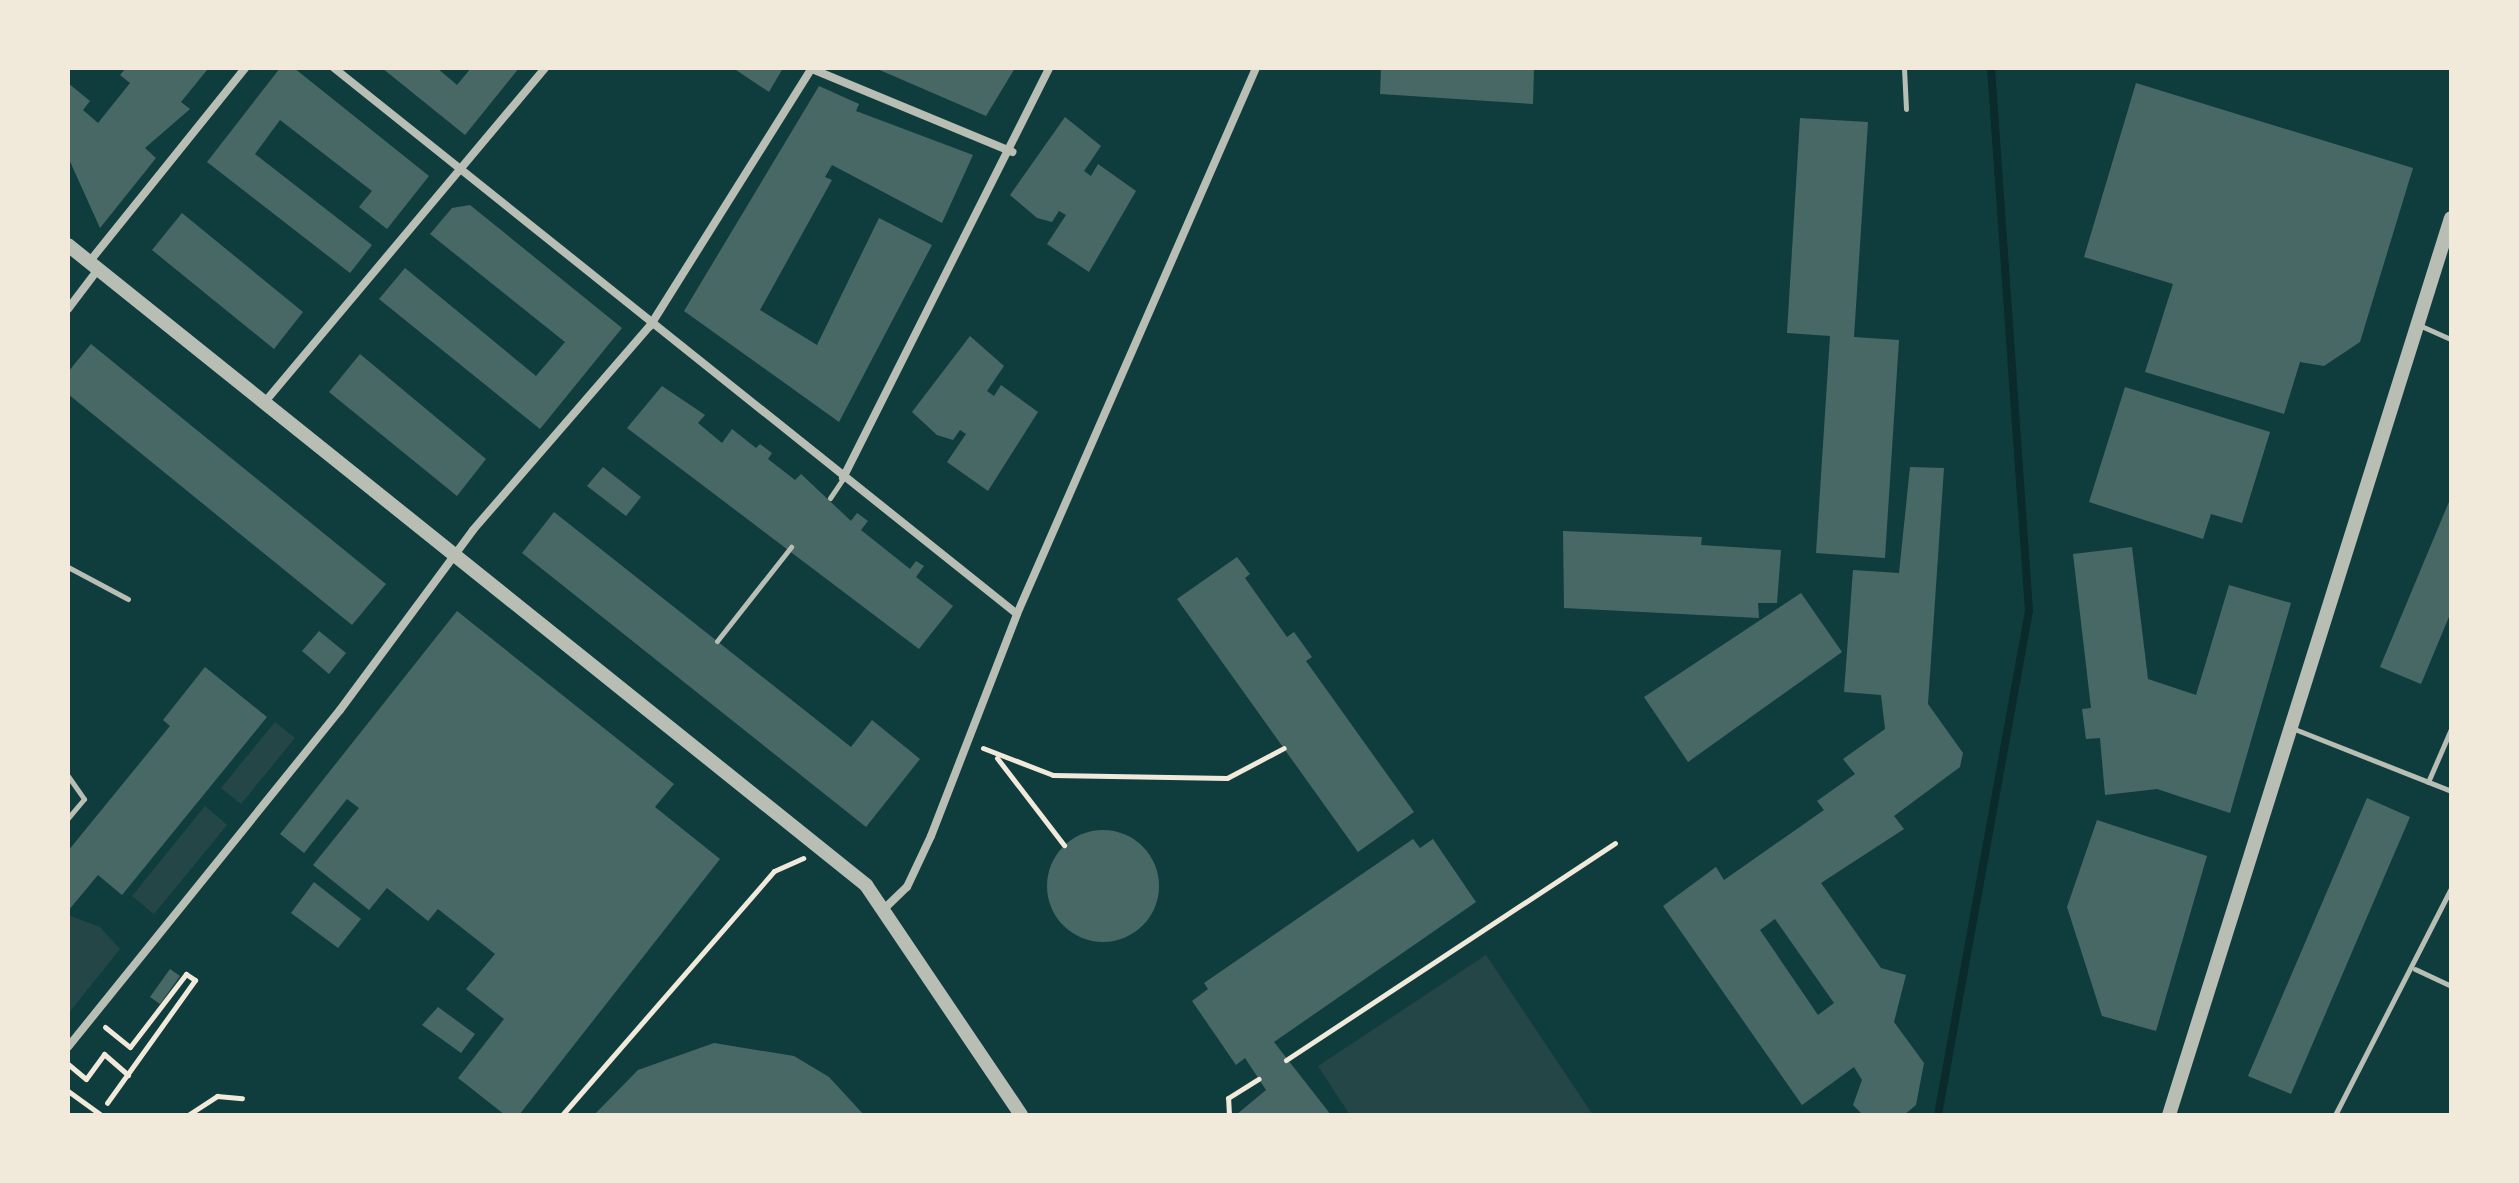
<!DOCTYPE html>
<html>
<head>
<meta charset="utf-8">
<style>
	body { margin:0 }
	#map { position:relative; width:2519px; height:1183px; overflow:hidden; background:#0f3d3e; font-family:"Fira Sans",sans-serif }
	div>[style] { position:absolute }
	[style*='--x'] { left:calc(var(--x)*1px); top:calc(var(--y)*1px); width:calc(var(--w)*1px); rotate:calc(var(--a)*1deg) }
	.green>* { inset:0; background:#244646 }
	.stream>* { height:8px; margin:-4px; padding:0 4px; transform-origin:4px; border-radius:4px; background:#0a2a2b }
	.building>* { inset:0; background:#486865 }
	.round { border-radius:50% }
	.path>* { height:5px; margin:-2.5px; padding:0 2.5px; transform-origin:2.5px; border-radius:2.5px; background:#f1e9da }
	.service>* { height:5px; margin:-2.5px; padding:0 2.5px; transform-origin:2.5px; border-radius:2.5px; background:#b8beb3 }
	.minor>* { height:8px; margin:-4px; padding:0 4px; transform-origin:4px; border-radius:4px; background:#b8beb3 }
	.tertiary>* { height:14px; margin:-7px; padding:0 7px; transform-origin:7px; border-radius:7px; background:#b8beb3 }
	span { translate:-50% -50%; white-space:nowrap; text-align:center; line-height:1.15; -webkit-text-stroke:8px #f1e9da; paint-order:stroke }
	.frame { position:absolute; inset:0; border:70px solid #f1e9da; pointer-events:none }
</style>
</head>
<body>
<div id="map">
	<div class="green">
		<i style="clip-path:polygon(275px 722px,295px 738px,241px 804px,221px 788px)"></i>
		<i style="clip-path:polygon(205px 806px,227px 825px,154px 914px,132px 896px)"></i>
		<i style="clip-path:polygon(68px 915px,100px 927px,120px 949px,68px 1014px)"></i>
		<i style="clip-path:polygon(1486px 955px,1593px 1115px,1350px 1115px,1318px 1066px)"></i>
	</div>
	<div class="stream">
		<i style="--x:1938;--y:1115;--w:512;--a:-79.77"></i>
		<i style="--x:2029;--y:611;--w:544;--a:-94"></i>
	</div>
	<div class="building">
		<i style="clip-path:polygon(126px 68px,207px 70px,181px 102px,190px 109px,145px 148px,156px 158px,100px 228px,68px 157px,68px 83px,90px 101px,83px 110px,98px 123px,130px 83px,120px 75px)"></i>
		<i style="clip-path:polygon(280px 68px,294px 68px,429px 176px,387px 229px,359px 207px,372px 191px,280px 120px,255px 154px,372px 245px,350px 273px,207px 162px)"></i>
		<i style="clip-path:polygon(382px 68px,437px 68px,457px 85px,471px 68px,519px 68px,465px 135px)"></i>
		<i style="clip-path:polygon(733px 68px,783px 68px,769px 92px)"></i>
		<i style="clip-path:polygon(875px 68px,1015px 68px,986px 116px)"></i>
		<i style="clip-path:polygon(1381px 68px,1534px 68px,1533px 104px,1380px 94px)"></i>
		<i style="clip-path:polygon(2136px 83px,2413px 168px,2360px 342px,2324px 366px,2300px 362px,2284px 414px,2145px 372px,2173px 284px,2084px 257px)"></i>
		<i style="clip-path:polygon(819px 86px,859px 104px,856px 111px,973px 155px,942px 223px,832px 165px,825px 177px,832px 180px,760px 310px,817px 345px,879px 218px,932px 245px,839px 422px,684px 311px)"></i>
		<i style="clip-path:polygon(1065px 117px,1101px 146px,1084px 171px,1091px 176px,1098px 164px,1136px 191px,1089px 272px,1047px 244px,1066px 215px,1059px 211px,1052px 222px,1037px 218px,1010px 195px)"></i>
		<i style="clip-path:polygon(1800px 118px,1868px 122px,1854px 337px,1899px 340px,1885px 558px,1816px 553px,1830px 336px,1787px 333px)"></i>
		<i style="clip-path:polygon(470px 205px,622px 328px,540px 429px,379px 299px,405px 268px,536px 376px,565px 342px,430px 234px,452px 208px)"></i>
		<i style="clip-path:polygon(182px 213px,303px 312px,274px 349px,152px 250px)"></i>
		<i style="clip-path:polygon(970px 336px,1004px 366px,987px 391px,994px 396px,1001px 385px,1038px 412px,988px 491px,947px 462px,966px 434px,960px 430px,953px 440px,937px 435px,912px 412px)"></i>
		<i style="clip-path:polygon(91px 344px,386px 584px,352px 625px,68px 394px,68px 372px)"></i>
		<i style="clip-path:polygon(360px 354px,486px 459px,457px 496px,329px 392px)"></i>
		<i style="clip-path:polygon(662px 386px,705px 415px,698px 423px,722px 443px,732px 429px,756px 448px,760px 444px,772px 453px,768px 459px,795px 480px,801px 474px,851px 521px,857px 513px,868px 521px,861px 530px,910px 569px,916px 561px,924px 566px,916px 577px,953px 606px,919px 649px,627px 428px)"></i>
		<i style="clip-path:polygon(2125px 387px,2270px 432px,2242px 523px,2211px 514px,2203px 539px,2089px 502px)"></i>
		<i style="clip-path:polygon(603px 467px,641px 497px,626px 516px,587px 486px)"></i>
		<i style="clip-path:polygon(evenodd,1910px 467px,1944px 468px,1928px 704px,1963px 753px,1960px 767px,1894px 816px,1904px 829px,1821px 883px,1881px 968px,1906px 975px,1894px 1022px,1924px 1063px,1916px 1105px,1904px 1115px,1863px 1115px,1853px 1105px,1862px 1080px,1854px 1067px,1802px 1105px,1663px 906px,1716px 867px,1724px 880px,1824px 810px,1817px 801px,1855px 774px,1843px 759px,1885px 729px,1881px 695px,1844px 692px,1853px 570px,1899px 573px,1910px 467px,1775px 919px,1834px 1003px,1818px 1015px,1760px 930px,1775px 919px)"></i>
		<i style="clip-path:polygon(2451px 497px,2451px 612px,2421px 684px,2380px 667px)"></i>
		<i style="clip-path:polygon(554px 512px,851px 747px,872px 720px,920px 759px,866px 827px,522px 553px)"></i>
		<i style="clip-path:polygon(1563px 531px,1702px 537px,1701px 545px,1781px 550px,1777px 603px,1758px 603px,1759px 618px,1564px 608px)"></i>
		<i style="clip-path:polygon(2132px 547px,2148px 679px,2196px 695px,2229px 585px,2291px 603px,2230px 813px,2157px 789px,2105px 795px,2100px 738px,2086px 739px,2082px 709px,2091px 708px,2073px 554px)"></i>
		<i style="clip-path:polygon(1237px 557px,1250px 574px,1245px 578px,1287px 637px,1294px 632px,1312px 657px,1306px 661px,1414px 812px,1358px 852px,1177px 599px)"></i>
		<i style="clip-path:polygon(1801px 593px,1842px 652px,1688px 762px,1644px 697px)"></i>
		<i style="clip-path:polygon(457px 611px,674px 784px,655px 807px,720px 859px,519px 1115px,505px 1115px,458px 1078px,504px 1019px,466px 989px,495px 954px,438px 909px,428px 921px,387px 888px,369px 910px,313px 865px,359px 808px,347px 799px,304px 853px,280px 834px)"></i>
		<i style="clip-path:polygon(319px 631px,346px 653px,329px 674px,302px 651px)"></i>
		<i style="clip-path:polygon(205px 667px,267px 717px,122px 895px,98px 875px,68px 911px,68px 851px,170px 726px,163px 720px)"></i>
		<i style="clip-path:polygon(2367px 798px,2410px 817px,2291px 1094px,2248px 1076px)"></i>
		<i style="clip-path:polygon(2097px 820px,2207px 856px,2156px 1031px,2102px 1016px,2067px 907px)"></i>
		<i class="round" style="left:1047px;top:830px;width:112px;height:112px"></i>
		<i style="clip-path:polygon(1413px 839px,1420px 848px,1433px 839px,1476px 902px,1274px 1042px,1331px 1115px,1236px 1115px,1266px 1090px,1245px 1058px,1236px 1065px,1192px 1001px,1208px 989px,1204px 983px)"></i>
		<i style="clip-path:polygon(314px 882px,361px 919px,338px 948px,291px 913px)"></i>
		<i style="clip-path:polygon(170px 969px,180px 976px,160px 1004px,150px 997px)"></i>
		<i style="clip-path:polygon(438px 1007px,475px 1034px,461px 1053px,422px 1025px)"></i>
		<i style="clip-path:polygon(714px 1043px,794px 1056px,829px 1077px,864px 1115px,594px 1115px,638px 1070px)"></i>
	</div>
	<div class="path">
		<i style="--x:983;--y:748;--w:75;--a:21.1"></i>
		<i style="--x:1053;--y:775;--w:174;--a:1"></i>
		<i style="--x:1227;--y:778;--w:64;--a:-27.8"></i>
		<i style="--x:997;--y:758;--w:110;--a:52.4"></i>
		<i style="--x:105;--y:1027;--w:32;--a:39"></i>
		<i style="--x:130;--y:1047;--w:92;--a:-52.5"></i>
		<i style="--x:186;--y:974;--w:11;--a:34"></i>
		<i style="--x:195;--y:980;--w:151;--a:125.6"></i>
		<i style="--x:1286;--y:1060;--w:394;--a:-33.4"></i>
		<i style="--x:68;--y:1064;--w:23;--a:40"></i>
		<i style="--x:86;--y:1079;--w:31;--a:-54"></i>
		<i style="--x:104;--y:1054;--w:32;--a:41"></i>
		<i style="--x:68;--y:1091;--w:41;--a:36"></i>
		<i style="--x:188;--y:1115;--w:35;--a:-33"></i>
		<i style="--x:217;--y:1096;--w:25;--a:5"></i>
		<i style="--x:562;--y:1115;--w:323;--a:-49"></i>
		<i style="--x:774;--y:871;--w:32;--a:-24"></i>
		<i style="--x:1229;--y:1115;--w:17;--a:-93"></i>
		<i style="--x:1228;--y:1098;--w:36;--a:-32"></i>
	</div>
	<div class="service">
		<i style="--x:1904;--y:68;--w:41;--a:87.2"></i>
		<i style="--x:2419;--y:325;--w:35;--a:24"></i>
		<i style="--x:830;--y:498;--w:23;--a:-56"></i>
		<i style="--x:68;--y:567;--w:68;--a:28.1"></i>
		<i style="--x:717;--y:641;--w:120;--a:-51.8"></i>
		<i style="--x:2292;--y:728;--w:171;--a:21.6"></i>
		<i style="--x:68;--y:776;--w:28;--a:55"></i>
		<i style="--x:84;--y:799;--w:25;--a:130"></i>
		<i style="--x:2428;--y:782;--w:58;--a:-66.5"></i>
		<i style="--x:2415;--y:969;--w:40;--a:25"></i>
		<i style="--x:2335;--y:1115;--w:255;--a:-62.9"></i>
	</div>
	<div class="minor">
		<i style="--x:334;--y:68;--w:874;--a:38.64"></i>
		<i style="--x:812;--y:69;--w:217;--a:22.5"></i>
		<i style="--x:90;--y:261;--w:248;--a:-51.2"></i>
		<i style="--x:68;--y:309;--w:51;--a:-52.9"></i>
		<i style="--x:264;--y:403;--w:437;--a:-50"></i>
		<i style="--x:843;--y:478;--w:459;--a:-63.3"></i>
		<i style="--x:885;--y:908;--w:30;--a:-44"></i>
		<i style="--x:907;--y:887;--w:56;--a:-64.8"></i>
		<i style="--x:931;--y:836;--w:238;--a:-68.8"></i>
		<i style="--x:1017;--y:614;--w:596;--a:-66.36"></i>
		<i style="--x:68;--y:1047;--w:433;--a:-51.1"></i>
		<i style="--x:340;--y:710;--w:224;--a:-53.5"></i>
		<i style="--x:473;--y:530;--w:270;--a:-49.1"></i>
		<i style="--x:650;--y:326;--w:305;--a:-57.9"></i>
	</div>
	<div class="tertiary">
		<i style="--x:68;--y:245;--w:1023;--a:38.73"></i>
		<i style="--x:866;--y:885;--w:277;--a:56"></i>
		<i style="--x:2169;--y:1115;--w:940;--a:-72.55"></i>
	</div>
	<div class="frame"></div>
</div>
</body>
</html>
